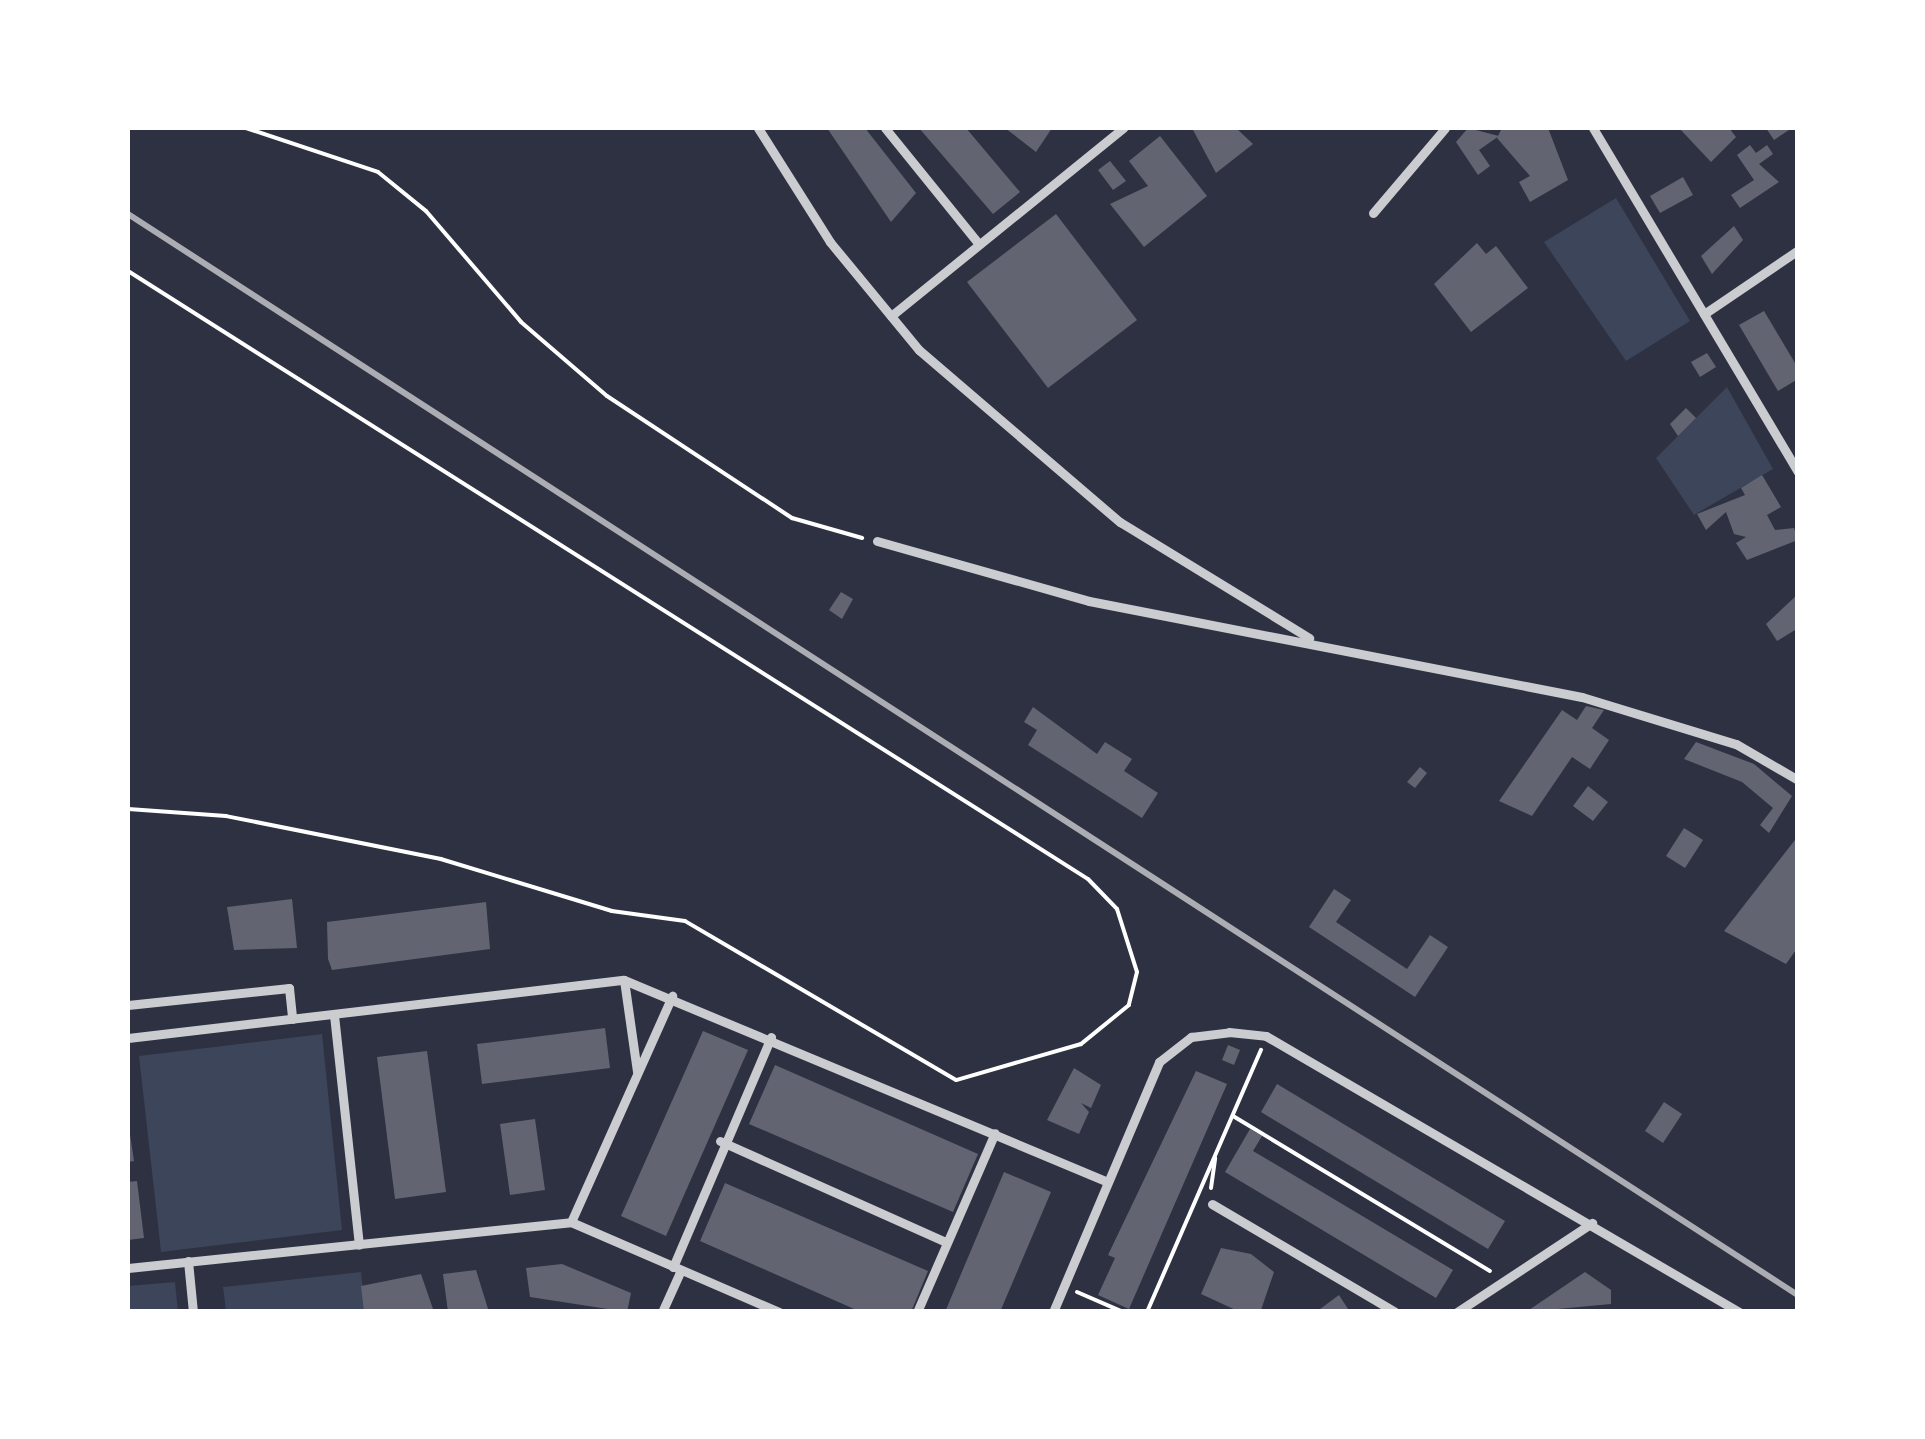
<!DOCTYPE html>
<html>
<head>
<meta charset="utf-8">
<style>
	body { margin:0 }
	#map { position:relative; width:1925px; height:1439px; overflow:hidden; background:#2d3142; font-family:"DejaVu Sans",sans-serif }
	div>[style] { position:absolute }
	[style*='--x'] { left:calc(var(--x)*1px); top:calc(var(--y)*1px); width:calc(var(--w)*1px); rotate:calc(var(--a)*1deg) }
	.green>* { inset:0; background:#3c4559 }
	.building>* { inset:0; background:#626471 }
	.path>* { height:4px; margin:-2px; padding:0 2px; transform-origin:2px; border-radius:2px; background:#fff }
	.minor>* { height:9px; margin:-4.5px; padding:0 4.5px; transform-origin:4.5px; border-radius:4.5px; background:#caccd0 }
	.rail>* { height:6px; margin:-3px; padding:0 3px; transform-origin:3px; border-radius:3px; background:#abadb3 }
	span { translate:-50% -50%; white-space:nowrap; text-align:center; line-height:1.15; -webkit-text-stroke:8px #fff; paint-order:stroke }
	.frame { position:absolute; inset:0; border:130px solid #fff; pointer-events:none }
</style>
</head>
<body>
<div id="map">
	<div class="green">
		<i style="clip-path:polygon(1616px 198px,1690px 321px,1626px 361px,1544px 242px)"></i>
		<i style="clip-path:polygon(1727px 387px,1773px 469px,1694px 515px,1656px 458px)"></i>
		<i style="clip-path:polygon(322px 1034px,342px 1230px,161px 1252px,139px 1056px)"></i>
		<i style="clip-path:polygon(361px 1272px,365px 1311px,226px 1311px,223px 1287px)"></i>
		<i style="clip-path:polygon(175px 1282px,178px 1311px,128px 1311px,128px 1286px)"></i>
	</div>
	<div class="building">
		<i style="clip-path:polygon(827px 128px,865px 128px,916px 193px,891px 222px)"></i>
		<i style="clip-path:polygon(919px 128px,966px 128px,1020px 192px,993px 214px)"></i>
		<i style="clip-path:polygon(1005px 128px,1052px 128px,1036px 152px)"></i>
		<i style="clip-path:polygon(1192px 128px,1236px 128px,1253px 144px,1216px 173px)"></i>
		<i style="clip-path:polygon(1468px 128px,1499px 136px,1479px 150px,1490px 166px,1478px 175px,1456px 142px)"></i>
		<i style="clip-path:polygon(1502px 128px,1548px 128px,1568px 180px,1530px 202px,1519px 182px,1530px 176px,1497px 138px)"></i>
		<i style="clip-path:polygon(1679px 128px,1729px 128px,1736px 137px,1711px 162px)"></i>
		<i style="clip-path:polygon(1766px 128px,1792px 128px,1774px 140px)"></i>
		<i style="clip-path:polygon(1160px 136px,1207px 196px,1144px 247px,1110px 204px,1148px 186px,1129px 161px)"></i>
		<i style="clip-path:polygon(1750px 145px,1756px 153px,1767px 145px,1773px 154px,1759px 164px,1779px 182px,1740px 208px,1731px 195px,1754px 180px,1737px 155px)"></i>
		<i style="clip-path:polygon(1110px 161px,1126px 181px,1113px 190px,1098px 170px)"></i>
		<i style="clip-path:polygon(1683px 177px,1693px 195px,1660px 213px,1650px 196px)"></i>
		<i style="clip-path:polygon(1056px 214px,1137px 320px,1048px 388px,967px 282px)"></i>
		<i style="clip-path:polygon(1734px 226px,1743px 240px,1712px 274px,1701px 256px)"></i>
		<i style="clip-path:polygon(1477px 243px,1486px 254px,1496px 246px,1528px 288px,1471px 332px,1434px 284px)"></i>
		<i style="clip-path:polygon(1764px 311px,1798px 368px,1798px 379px,1778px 391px,1739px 325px)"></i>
		<i style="clip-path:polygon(1707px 353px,1716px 367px,1700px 377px,1691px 362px)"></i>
		<i style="clip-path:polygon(1686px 408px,1696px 418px,1678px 436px,1670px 424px)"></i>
		<i style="clip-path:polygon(1762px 475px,1781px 507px,1767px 515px,1775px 530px,1794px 528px,1798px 540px,1747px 560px,1736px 543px,1746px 537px,1734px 534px,1726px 512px,1706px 530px,1697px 514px,1745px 495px,1741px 488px)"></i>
		<i style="clip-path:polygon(841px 592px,853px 599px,842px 619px,829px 610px)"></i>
		<i style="clip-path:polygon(1798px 594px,1795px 630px,1777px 641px,1766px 624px)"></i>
		<i style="clip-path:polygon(1586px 706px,1604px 710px,1592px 728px,1609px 740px,1590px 769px,1572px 757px,1532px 816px,1499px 801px,1562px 710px,1577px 720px)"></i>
		<i style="clip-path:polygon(1033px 707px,1097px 754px,1105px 742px,1132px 759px,1124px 771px,1158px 793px,1142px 818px,1028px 745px,1037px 730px,1024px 722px)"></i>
		<i style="clip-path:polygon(1696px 742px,1754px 764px,1792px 796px,1769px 833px,1760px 825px,1773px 808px,1742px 782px,1684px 759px)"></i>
		<i style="clip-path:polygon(1420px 767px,1427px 773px,1415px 788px,1407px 782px)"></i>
		<i style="clip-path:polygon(1588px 786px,1608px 802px,1593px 821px,1573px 806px)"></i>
		<i style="clip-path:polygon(1684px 828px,1703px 840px,1685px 868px,1666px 856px)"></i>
		<i style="clip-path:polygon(1798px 836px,1798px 947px,1786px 964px,1724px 931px)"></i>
		<i style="clip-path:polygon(1334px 889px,1351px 900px,1336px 922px,1407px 969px,1430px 935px,1448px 947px,1415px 997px,1309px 927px)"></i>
		<i style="clip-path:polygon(292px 899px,297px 948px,234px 950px,227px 907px)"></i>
		<i style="clip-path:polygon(486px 902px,490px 949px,332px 970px,328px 959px,327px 922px)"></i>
		<i style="clip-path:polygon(605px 1028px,610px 1068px,482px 1084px,477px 1044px)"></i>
		<i style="clip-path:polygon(703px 1031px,748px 1050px,666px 1236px,621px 1216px)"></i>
		<i style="clip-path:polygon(1228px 1045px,1240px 1050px,1234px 1065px,1222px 1060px)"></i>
		<i style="clip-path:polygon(427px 1051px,446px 1192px,395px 1199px,377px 1057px)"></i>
		<i style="clip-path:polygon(775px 1065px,978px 1154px,953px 1212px,749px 1124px)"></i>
		<i style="clip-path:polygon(1074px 1068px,1101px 1085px,1091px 1108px,1081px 1103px,1089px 1112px,1079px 1134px,1047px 1120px)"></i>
		<i style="clip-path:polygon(1196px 1071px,1227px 1084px,1129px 1309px,1098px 1295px,1115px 1258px,1108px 1255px)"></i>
		<i style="clip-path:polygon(1277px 1084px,1505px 1221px,1488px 1249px,1261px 1112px)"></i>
		<i style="clip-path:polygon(1664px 1102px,1682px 1114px,1663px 1143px,1645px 1131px)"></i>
		<i style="clip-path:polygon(535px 1119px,545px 1190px,510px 1195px,500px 1124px)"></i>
		<i style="clip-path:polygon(128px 1121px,134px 1161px,128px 1162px)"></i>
		<i style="clip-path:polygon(1250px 1129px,1262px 1136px,1253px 1151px,1453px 1270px,1436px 1298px,1225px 1172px)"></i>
		<i style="clip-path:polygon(1004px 1172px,1051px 1192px,1000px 1312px,945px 1312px)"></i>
		<i style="clip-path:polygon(137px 1181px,144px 1238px,128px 1240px,128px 1182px)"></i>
		<i style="clip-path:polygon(725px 1183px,928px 1271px,911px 1312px,861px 1312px,700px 1241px)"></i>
		<i style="clip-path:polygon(1221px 1248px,1251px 1254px,1274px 1272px,1261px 1310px,1240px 1312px,1201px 1294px)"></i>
		<i style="clip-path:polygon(562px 1264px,631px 1293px,627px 1312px,530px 1297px,526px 1268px)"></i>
		<i style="clip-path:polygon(476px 1270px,489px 1312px,448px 1312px,443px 1274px)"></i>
		<i style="clip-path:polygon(1585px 1272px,1611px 1290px,1611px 1304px,1526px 1312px)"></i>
		<i style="clip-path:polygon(421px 1274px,434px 1312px,364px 1312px,361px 1286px)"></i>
		<i style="clip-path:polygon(1339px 1295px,1350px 1312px,1316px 1312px)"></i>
	</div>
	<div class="path">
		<i style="--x:246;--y:128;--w:139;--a:18.4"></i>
		<i style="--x:378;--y:172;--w:62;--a:39.1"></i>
		<i style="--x:426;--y:211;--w:146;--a:49.4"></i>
		<i style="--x:521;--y:322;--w:113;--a:40.7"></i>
		<i style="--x:607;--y:396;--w:222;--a:33.4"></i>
		<i style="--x:792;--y:518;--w:73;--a:15.9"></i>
		<i style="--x:128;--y:271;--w:1136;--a:32.35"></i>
		<i style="--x:1088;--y:879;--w:42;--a:46"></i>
		<i style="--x:1117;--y:909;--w:66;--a:72.4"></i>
		<i style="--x:1137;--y:972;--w:34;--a:104"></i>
		<i style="--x:1129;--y:1005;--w:62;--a:140.9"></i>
		<i style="--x:1081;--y:1044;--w:130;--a:163.9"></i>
		<i style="--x:956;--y:1080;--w:314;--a:-149.6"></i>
		<i style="--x:685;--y:921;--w:74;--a:-172.2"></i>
		<i style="--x:612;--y:911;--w:179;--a:-163.1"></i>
		<i style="--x:441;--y:859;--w:219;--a:-168.7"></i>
		<i style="--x:226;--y:816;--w:98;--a:-175.9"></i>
		<i style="--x:1233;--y:1116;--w:300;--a:31.1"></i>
		<i style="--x:1211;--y:1188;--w:30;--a:-82"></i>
		<i style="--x:1077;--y:1292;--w:50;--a:23.5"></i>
		<i style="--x:1147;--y:1312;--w:286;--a:-66.5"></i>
	</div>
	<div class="minor">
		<i style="--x:758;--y:128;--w:135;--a:57.7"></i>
		<i style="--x:830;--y:242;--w:140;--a:50.5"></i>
		<i style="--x:919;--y:350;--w:265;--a:40.6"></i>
		<i style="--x:1120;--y:522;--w:222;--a:31.5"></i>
		<i style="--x:885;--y:128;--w:149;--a:51"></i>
		<i style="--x:1593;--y:128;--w:400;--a:59.2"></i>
		<i style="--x:1373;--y:213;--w:111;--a:-49.7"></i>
		<i style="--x:1704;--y:314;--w:114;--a:-34.2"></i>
		<i style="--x:891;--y:316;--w:299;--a:-39"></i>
		<i style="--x:877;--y:541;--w:220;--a:15.8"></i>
		<i style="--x:1089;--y:601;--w:502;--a:11.02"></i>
		<i style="--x:1582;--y:697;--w:161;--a:17"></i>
		<i style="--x:1736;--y:744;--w:72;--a:30.1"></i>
		<i style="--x:624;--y:980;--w:92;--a:81.9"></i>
		<i style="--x:128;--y:1005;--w:162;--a:-6"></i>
		<i style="--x:289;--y:988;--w:31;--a:84"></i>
		<i style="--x:334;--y:1015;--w:231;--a:83.8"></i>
		<i style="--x:128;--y:1038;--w:499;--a:-6.7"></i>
		<i style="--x:624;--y:980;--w:524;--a:22.65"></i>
		<i style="--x:720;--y:1141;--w:248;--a:24.1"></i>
		<i style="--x:1212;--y:1204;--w:212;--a:30.5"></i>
		<i style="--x:571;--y:1222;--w:248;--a:-65.9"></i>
		<i style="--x:188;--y:1261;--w:51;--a:84.4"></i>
		<i style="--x:673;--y:1267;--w:250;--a:-66.9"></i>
		<i style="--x:128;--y:1268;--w:445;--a:-5.9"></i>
		<i style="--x:571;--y:1222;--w:227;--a:23.4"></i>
		<i style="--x:662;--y:1312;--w:46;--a:-65.7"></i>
		<i style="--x:917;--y:1312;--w:195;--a:-66.5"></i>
		<i style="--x:1053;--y:1312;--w:272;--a:-67"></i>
		<i style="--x:1159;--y:1062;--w:41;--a:-38"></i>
		<i style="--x:1191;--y:1037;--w:38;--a:-7"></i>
		<i style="--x:1229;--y:1032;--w:37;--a:6"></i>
		<i style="--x:1266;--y:1036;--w:548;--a:30.26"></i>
		<i style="--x:1457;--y:1312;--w:162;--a:-33.4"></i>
	</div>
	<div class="rail">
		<i style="--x:128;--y:214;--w:1989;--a:32.92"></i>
	</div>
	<div class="frame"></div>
</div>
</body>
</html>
